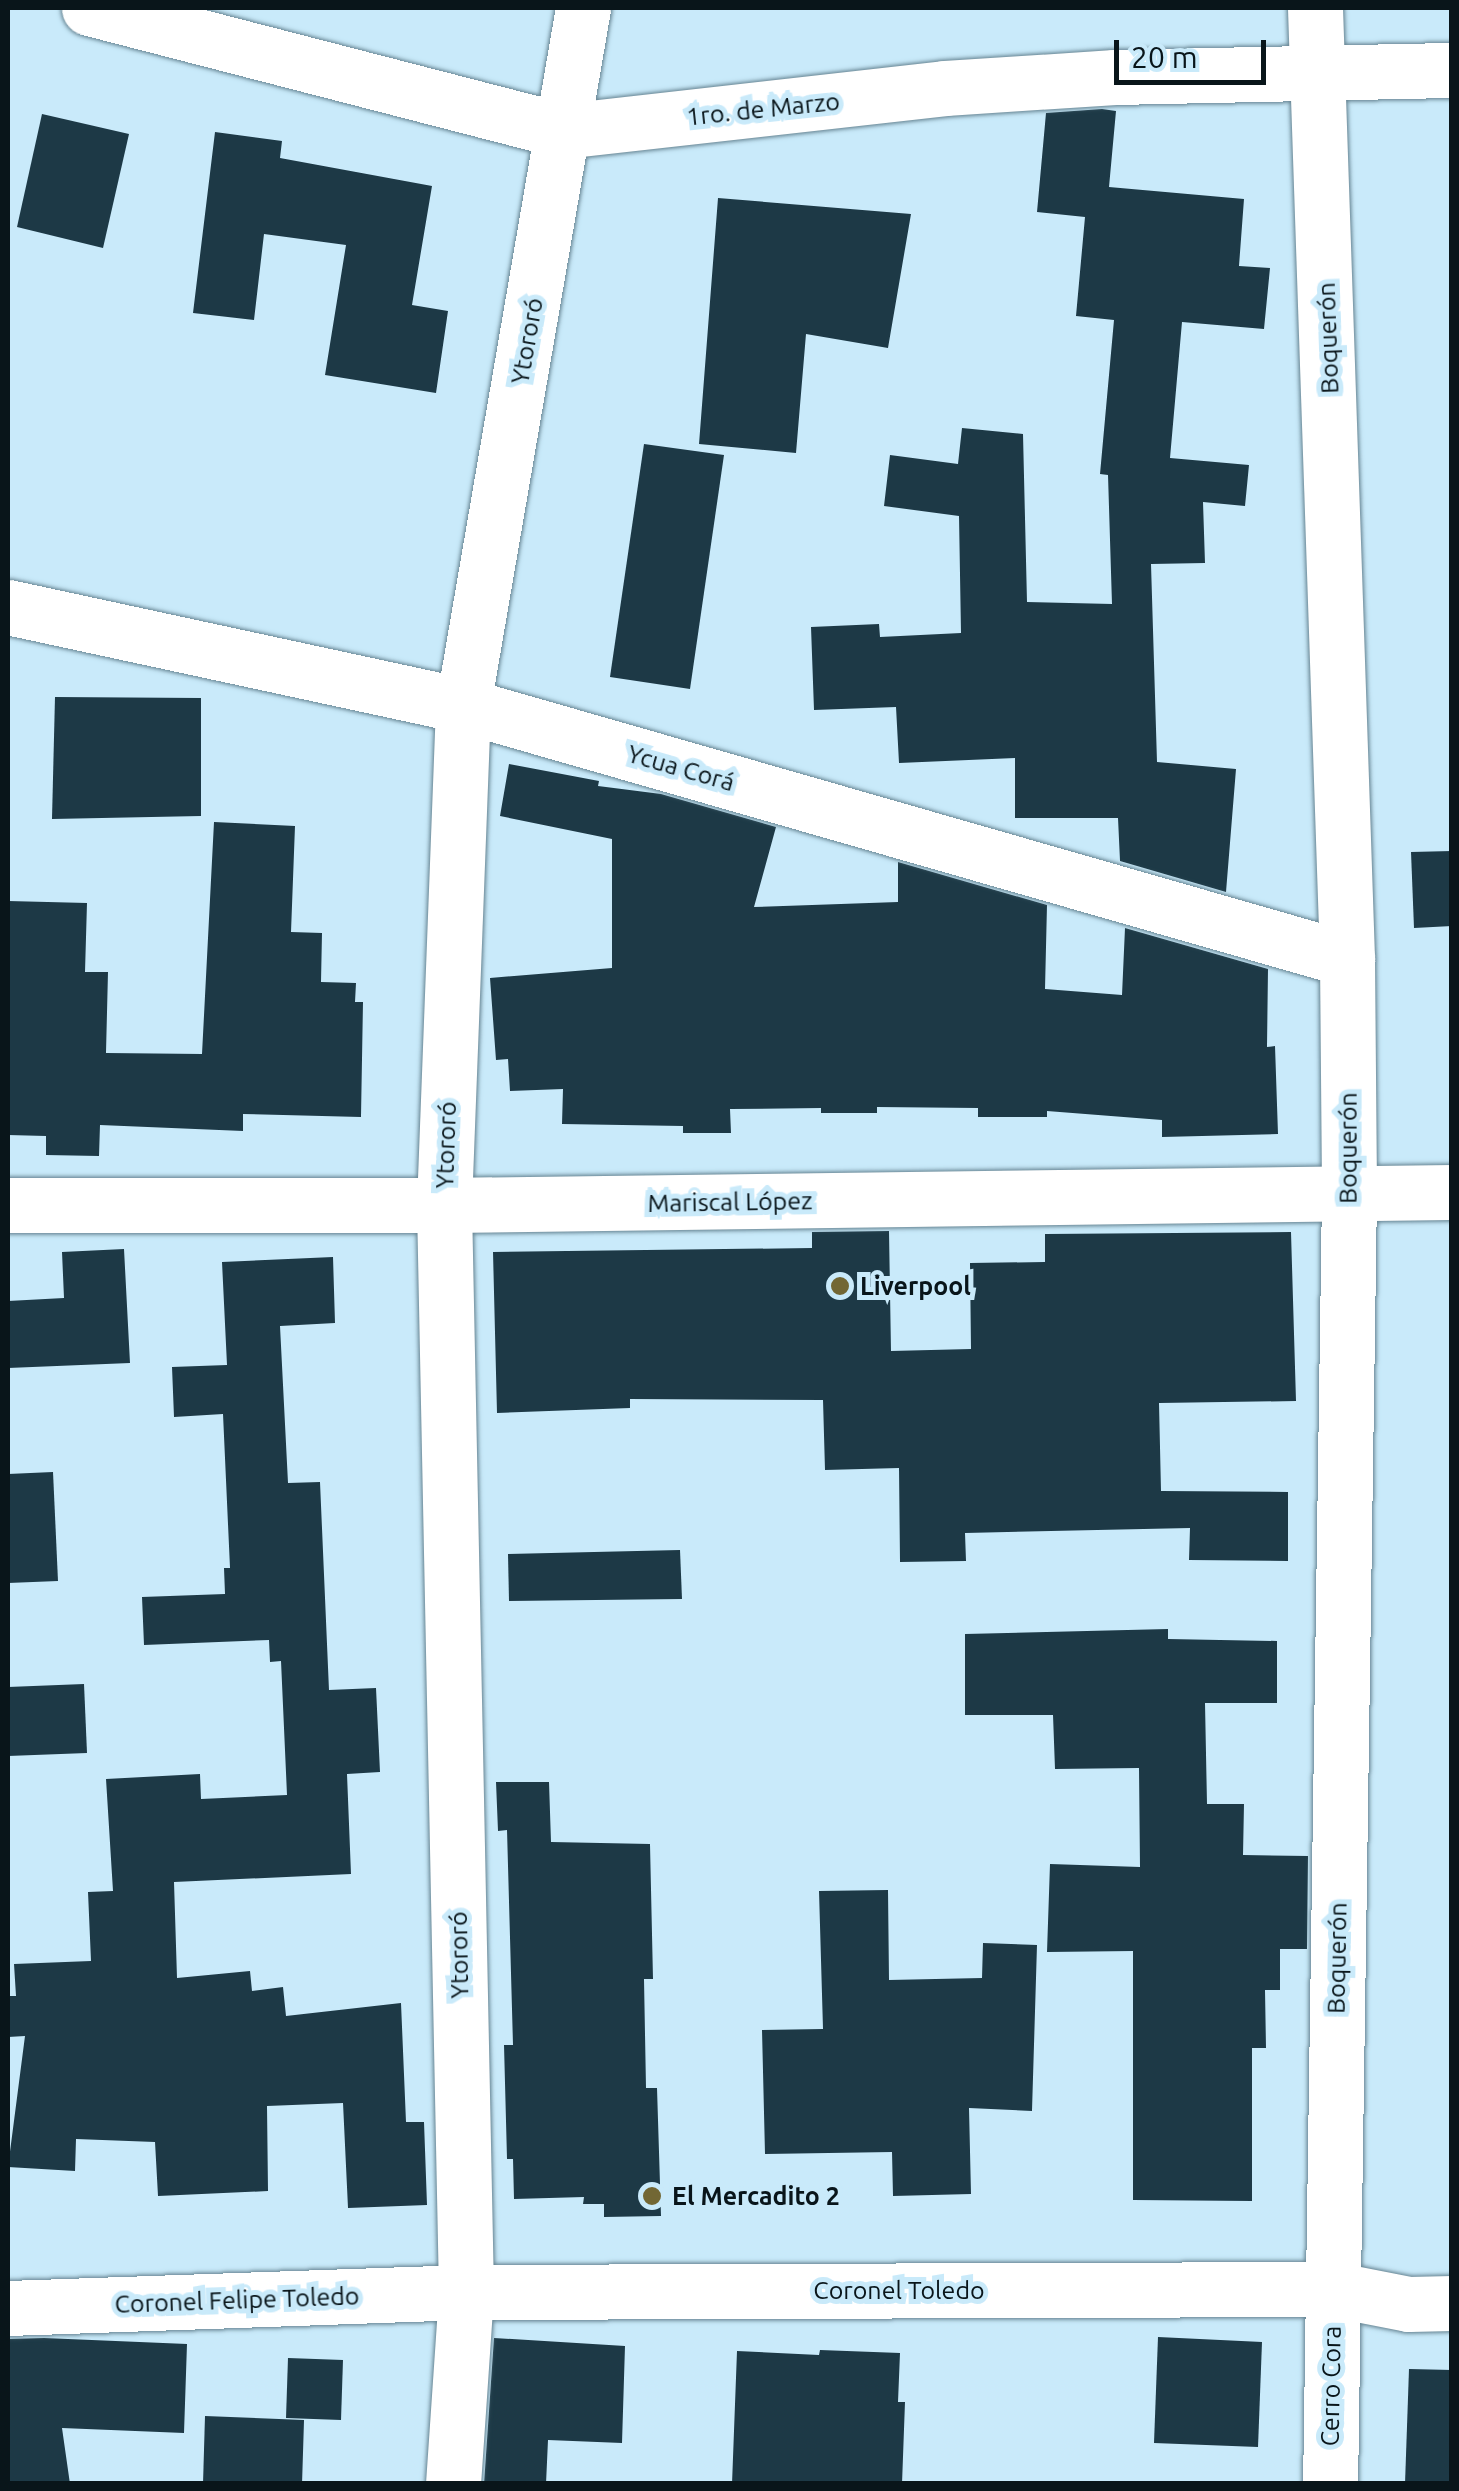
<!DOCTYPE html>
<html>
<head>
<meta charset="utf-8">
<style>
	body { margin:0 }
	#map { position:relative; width:1459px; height:2491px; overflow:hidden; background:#c9eafa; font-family:Ubuntu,sans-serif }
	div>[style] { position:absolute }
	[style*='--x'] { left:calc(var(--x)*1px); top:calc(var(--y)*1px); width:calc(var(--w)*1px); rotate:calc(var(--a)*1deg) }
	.building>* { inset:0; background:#1d3946 }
	.roads { filter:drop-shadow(0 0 2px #668492) drop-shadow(0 0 2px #668492) }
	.street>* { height:55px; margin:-27.5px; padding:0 27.5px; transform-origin:27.5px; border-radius:27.5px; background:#fff }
	.secondary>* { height:55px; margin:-27.5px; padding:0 27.5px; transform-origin:27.5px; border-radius:27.5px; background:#fff }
	.primary>* { height:55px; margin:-27.5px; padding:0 27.5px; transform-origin:27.5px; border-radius:27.5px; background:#fff }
	.dots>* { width:28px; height:28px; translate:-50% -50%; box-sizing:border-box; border:5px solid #c9eafa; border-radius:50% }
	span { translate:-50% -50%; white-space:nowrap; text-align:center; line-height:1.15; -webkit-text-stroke:10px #c9eafa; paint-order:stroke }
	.street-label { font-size:25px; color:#09151a }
	.poi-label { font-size:25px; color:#09151a; font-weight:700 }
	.left { translate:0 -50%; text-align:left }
	.frame { position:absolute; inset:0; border:10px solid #09151a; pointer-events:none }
	.scale { position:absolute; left:1114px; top:40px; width:152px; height:45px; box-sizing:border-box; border:5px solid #09151a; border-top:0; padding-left:12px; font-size:30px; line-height:35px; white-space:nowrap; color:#09151a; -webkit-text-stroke:8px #c9eafa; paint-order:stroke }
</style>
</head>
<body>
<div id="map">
	<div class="building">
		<i style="clip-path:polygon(1102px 109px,1116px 111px,1109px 187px,1244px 199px,1239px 266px,1270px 268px,1264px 329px,1182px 322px,1170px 458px,1249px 465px,1245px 506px,1203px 502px,1205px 563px,1151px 564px,1157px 762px,1236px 769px,1226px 892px,1120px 861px,1118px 818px,1015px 818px,1015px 758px,899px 763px,896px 707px,814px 710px,811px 627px,879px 624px,880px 637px,961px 633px,959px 516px,884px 506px,890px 455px,958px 464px,962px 428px,1023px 434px,1027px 602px,1112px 604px,1108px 475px,1100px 474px,1114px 320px,1076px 316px,1085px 217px,1037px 212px,1046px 113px)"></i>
		<i style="clip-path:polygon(42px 114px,129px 134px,103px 248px,17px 227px)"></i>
		<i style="clip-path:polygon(215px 132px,282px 141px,280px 158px,432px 186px,412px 305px,448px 311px,436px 393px,325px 375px,346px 245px,264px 234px,254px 320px,193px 313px)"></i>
		<i style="clip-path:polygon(718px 198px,911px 214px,888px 348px,806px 334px,796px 453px,699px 444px)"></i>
		<i style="clip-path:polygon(644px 444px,724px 455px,690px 689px,610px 677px)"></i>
		<i style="clip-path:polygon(55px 697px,201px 698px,201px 816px,52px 819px)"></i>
		<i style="clip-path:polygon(509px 764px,599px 781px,598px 786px,661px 794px,776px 827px,754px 907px,898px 902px,898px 862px,1047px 905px,1045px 989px,1122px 995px,1125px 928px,1268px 969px,1267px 1047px,1275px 1046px,1278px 1134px,1162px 1137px,1162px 1120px,1047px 1111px,1047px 1117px,978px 1117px,978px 1108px,877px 1107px,877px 1113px,821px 1113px,821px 1108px,730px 1109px,731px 1133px,683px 1133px,683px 1126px,562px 1124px,563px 1089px,510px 1091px,508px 1059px,496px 1060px,490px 978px,612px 968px,612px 839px,500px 816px)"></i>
		<i style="clip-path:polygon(214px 822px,295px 826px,291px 932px,322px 933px,321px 982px,356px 983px,355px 1002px,363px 1002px,361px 1117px,243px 1114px,243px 1131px,100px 1125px,99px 1156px,46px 1155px,46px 1136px,8px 1135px,8px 901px,87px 903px,85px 972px,108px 972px,106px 1053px,202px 1054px)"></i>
		<i style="clip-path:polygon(1452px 851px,1452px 926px,1414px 928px,1411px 852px)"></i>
		<i style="clip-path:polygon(889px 1231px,891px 1351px,971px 1349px,970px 1263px,1045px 1262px,1045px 1234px,1291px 1232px,1296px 1401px,1159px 1403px,1161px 1491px,1288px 1492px,1288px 1561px,1189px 1560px,1190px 1528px,965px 1533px,966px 1561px,900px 1562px,899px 1468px,825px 1470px,823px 1400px,630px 1399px,630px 1408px,497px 1413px,493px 1252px,812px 1248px,812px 1232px)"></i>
		<i style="clip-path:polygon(124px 1249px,130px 1363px,8px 1368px,8px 1301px,64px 1298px,62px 1252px)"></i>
		<i style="clip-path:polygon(333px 1257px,335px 1323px,280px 1326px,288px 1483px,320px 1482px,329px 1690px,376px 1688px,380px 1772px,347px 1774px,351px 1874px,174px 1882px,177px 1978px,250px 1971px,252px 1991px,283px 1987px,286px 2016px,401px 2003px,406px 2122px,424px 2122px,427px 2205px,348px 2208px,343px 2103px,267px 2106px,268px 2191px,158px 2196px,155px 2142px,76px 2139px,75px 2171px,8px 2167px,25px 2036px,8px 2037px,8px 1996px,16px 1996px,14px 1964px,91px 1961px,88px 1892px,113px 1891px,106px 1779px,200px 1774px,201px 1799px,287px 1795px,281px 1661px,270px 1662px,269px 1640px,144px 1645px,142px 1597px,225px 1594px,224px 1568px,230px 1568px,223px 1414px,174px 1417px,172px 1367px,227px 1365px,222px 1262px)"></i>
		<i style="clip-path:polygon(53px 1472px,58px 1581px,8px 1583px,8px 1474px)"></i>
		<i style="clip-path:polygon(680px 1550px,682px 1599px,509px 1601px,508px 1554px)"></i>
		<i style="clip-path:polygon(1168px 1629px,1168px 1639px,1277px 1641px,1277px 1703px,1205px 1703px,1207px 1804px,1244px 1804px,1243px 1855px,1308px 1856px,1307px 1949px,1280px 1949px,1280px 1990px,1265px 1990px,1266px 2048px,1252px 2048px,1252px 2201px,1133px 2200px,1133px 1951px,1047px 1952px,1050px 1864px,1140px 1867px,1139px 1768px,1055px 1769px,1053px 1715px,965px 1715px,965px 1634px)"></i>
		<i style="clip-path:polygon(84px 1684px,87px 1753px,8px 1756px,8px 1687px)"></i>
		<i style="clip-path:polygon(496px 1782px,549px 1782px,551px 1842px,650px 1844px,653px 1979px,644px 1979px,646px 2088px,657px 2088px,661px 2216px,604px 2217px,604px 2204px,583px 2204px,584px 2197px,514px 2199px,513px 2159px,507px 2159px,504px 2045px,513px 2045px,507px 1830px,498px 1831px)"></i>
		<i style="clip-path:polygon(888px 1890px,889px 1980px,982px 1978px,983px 1943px,1037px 1945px,1032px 2111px,969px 2108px,971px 2194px,893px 2196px,892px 2152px,765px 2154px,762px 2030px,823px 2029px,819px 1891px)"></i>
		<i style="clip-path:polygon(1158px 2337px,1262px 2342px,1258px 2447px,1154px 2443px)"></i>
		<i style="clip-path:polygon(44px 2338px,187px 2344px,184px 2433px,62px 2428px,70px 2484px,8px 2484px,8px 2339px)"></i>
		<i style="clip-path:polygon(494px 2338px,625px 2346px,622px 2443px,548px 2440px,546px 2484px,484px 2484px)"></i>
		<i style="clip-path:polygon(820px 2350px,900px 2353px,898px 2402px,905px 2402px,902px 2484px,732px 2484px,737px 2351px,819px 2355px)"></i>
		<i style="clip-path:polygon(288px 2358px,343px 2360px,341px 2420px,286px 2418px)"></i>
		<i style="clip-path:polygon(1409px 2369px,1452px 2370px,1452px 2484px,1405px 2484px)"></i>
		<i style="clip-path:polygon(205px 2416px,304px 2420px,302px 2484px,203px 2484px)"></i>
	</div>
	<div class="roads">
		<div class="street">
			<i style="--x:89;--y:8;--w:490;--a:14.5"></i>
			<i style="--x:563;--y:131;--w:384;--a:-6.4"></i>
			<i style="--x:945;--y:88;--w:170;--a:-3.7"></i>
			<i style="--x:1115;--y:77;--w:337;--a:-1.2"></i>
			<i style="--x:8;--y:607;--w:465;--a:12.2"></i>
			<i style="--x:463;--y:705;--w:920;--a:16.03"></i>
			<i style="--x:8;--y:1205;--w:436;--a:0"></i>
			<i style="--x:444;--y:1205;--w:1008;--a:-0.74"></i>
		</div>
		<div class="secondary">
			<i style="--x:1315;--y:8;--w:952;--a:88.07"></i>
			<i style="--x:1347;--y:959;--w:235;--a:89.5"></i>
			<i style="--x:1349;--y:1194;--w:1290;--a:90.84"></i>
			<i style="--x:453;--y:2484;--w:192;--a:-86.1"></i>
			<i style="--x:466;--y:2292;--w:1087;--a:-91.16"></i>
			<i style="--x:444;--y:1205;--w:500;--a:-87.82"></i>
			<i style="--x:463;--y:705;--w:707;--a:-80.23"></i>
		</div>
		<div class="primary">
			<i style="--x:8;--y:2308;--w:458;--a:-2"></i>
			<i style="--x:466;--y:2292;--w:866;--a:-0.2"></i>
			<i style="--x:1332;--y:2289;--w:78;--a:11"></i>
			<i style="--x:1409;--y:2304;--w:43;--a:-1.3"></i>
		</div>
	</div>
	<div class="dots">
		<i style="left:840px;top:1286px;background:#726734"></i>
		<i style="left:652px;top:2196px;background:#726734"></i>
	</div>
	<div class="street-label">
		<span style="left:763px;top:109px;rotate:-6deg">1ro. de Marzo</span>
		<span style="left:1328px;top:338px;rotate:-92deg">Boquerón</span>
		<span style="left:527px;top:341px;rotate:-80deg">Ytororó</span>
		<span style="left:681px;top:768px;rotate:16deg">Ycua Corá</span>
		<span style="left:446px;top:1145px;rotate:-88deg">Ytororó</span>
		<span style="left:1348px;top:1148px;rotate:-90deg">Boquerón</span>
		<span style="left:730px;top:1202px;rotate:-1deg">Mariscal López</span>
		<span style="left:459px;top:1955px;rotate:-91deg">Ytororó</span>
		<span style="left:1337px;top:1958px;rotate:-89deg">Boquerón</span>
		<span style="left:899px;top:2290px">Coronel Toledo</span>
		<span style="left:237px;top:2300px;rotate:-2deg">Coronel Felipe Toledo</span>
		<span style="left:1331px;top:2386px;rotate:-89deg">Cerro Cora</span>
	</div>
	<div class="poi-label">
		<span class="left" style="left:860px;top:1286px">Liverpool</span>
		<span class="left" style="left:672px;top:2196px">El Mercadito 2</span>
	</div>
	<div class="frame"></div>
	<div class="scale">20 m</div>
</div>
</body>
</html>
